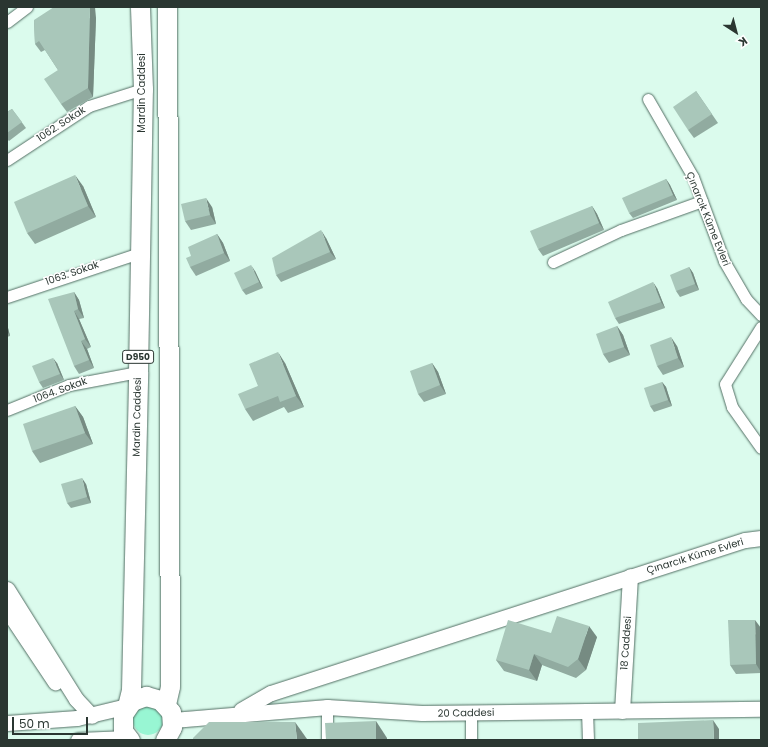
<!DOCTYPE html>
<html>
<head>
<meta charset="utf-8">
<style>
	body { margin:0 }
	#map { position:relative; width:768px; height:747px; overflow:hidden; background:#dbfbed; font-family:Poppins,sans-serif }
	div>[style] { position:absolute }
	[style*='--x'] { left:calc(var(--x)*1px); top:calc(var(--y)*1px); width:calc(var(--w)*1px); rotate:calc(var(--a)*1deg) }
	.green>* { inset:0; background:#98f6d3 }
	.round { border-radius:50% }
	.roads { filter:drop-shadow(0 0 1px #536f64) drop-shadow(0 0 1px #536f64) }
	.street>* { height:11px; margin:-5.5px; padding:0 5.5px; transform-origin:5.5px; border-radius:5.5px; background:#fff }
	.secondary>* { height:15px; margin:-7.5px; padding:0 7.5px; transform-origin:7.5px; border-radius:7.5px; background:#fff }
	.highway>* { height:19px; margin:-9.5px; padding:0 9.5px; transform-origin:9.5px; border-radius:9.5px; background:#fff }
	.wall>* { inset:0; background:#91aba0 }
	.shaded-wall>* { inset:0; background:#768b82 }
	.building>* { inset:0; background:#a9c7ba }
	span { translate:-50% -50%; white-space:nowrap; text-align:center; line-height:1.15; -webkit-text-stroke:3px #fff; paint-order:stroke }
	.shield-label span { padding:1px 3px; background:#fff; border:1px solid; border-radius:3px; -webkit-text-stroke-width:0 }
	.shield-label { font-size:9px; color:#2a3631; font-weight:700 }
	.street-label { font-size:10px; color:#2a3631 }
	.frame { position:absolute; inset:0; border:8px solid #2a3631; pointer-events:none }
	.north { position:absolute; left:716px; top:12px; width:40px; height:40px; -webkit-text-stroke:3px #fff; paint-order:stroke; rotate:144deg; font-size:11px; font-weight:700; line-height:16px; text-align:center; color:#2a3631 }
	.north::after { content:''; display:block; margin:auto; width:14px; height:18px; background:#2a3631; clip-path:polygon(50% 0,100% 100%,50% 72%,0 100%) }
	.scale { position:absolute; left:12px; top:717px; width:76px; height:18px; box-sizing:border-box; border:2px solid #2a3631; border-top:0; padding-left:5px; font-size:12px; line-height:14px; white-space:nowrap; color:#2a3631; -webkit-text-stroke:3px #fff; paint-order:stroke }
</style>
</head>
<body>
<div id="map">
	<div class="green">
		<i class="round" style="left:133px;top:705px;width:30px;height:30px"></i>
	</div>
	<div class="roads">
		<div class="street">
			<i style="--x:7;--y:22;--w:25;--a:-37"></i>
			<i style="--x:648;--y:99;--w:90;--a:60"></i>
			<i style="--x:693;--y:177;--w:90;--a:69.7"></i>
			<i style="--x:724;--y:261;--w:44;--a:59.9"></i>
			<i style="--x:746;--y:299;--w:22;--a:47"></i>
			<i style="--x:7;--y:160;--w:98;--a:-33.4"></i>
			<i style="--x:89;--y:106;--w:57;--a:-17.5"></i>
			<i style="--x:553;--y:262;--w:75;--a:-25.2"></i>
			<i style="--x:621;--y:230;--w:86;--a:-19.7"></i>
			<i style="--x:7;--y:297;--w:139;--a:-18.4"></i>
			<i style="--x:761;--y:327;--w:67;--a:122.3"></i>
			<i style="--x:725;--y:384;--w:24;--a:73"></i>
			<i style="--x:732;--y:407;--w:50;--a:54.7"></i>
			<i style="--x:7;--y:410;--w:67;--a:-22"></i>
			<i style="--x:69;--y:385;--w:70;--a:-10.7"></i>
			<i style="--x:587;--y:711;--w:29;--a:88"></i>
			<i style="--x:327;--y:740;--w:33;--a:-90"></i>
			<i style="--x:471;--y:740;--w:27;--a:-90"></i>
		</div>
		<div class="secondary">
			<i style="--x:7;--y:589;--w:130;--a:57.9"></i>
			<i style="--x:76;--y:699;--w:23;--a:47"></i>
			<i style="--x:7;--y:610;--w:87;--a:56.3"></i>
			<i style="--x:241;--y:710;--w:34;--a:-30"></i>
			<i style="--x:271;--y:693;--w:498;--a:-17.9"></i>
			<i style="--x:745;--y:540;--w:16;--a:-7"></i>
			<i style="--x:622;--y:711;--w:135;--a:-86.6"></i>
			<i style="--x:173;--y:720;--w:155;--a:-4.8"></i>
			<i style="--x:327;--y:707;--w:95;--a:3.6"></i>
			<i style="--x:422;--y:713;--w:339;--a:-0.7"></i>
			<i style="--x:7;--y:723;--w:70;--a:-4.1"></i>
			<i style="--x:77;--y:718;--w:51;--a:-13.5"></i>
			<i style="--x:78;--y:740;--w:50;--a:-2.3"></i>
		</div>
		<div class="highway">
			<i style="--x:166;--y:704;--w:18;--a:-77"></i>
			<i style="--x:170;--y:686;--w:679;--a:-90.25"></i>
			<i style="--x:127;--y:706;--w:16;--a:-76"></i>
			<i style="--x:131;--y:690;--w:318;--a:-88.7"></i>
			<i style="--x:138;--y:372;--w:283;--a:-89"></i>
			<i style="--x:143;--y:89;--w:82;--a:-92.1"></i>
			<i style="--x:130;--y:740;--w:11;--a:-128"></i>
			<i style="--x:123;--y:731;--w:17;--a:-90"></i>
			<i style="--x:123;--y:714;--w:16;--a:-55"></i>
			<i style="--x:132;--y:701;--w:15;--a:-20"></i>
			<i style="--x:146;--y:696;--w:15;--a:16"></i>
			<i style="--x:160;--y:700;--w:16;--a:47"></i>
			<i style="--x:171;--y:712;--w:15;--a:86"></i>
			<i style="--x:172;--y:727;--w:15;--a:118"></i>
		</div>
	</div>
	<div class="wall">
		<i style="clip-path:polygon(96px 18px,93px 97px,67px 112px,61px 104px,58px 70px,45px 50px,41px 52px,35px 44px,34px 20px)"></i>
		<i style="clip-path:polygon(696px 91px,718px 123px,694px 138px,688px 130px)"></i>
		<i style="clip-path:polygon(12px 109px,26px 128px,9px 141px,7px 139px,7px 112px)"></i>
		<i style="clip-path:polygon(666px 179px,670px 185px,677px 200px,633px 218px,629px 213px)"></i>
		<i style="clip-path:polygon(83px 186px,96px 217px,35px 244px,27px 233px)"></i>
		<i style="clip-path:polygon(592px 206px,597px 214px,604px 230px,543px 256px,538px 249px)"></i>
		<i style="clip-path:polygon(212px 207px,216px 224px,191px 230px,185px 221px)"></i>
		<i style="clip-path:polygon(217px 234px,223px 243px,230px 261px,196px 276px,190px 267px,191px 256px)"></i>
		<i style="clip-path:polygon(326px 238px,336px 259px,281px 282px,276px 275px)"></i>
		<i style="clip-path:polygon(689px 267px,693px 273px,699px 290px,680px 297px,676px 291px)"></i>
		<i style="clip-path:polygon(255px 271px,263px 288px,246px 295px,242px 290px)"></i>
		<i style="clip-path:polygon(657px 288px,665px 308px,619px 324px,615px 318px)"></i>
		<i style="clip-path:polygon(74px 292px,79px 300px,84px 318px,79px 319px,91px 347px,87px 349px,94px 368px,79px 374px,74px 366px)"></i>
		<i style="clip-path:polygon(7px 324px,10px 336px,7px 337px)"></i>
		<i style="clip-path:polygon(617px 326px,623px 335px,630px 355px,609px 363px,603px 354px)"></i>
		<i style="clip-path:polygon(677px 346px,684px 367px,663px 375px,657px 366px)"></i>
		<i style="clip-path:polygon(57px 363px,64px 380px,43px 388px,39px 382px)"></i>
		<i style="clip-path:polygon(285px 363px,304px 407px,288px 413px,284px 407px,253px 421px,245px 409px,258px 386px)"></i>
		<i style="clip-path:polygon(432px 363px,438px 372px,446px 394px,424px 402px,418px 394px)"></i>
		<i style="clip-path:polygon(662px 382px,666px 387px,672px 406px,654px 412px,650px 406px)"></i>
		<i style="clip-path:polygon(75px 406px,83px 417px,93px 444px,40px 463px,32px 451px)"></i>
		<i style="clip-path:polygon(86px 484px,91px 503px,71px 508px,67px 503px)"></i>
		<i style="clip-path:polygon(761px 628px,761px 673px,736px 674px,730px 665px)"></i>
		<i style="clip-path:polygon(551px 633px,597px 637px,586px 670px,576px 678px,542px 665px,537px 681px,504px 671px,496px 660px)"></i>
	</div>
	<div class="shaded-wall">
		<i style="clip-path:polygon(90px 7px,95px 7px,96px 18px,93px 97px,88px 88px)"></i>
		<i style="clip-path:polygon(75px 175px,83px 186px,96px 217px,88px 206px)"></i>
		<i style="clip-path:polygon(666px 179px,670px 185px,677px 200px,673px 195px)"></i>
		<i style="clip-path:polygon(206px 198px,212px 207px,216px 224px,210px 215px)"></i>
		<i style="clip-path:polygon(592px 206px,597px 214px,604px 230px,599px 223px)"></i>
		<i style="clip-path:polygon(321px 230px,326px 238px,336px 259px,330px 252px)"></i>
		<i style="clip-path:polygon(217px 234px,223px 243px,230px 261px,224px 253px)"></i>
		<i style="clip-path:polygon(251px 265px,255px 271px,263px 288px,259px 282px)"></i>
		<i style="clip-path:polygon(689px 267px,693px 273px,699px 290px,695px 284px)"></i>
		<i style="clip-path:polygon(653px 282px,657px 288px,665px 308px,661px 302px)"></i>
		<i style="clip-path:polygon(74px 292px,79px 300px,84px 318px,78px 309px)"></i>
		<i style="clip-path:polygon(74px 311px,79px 319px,91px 347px,85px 339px)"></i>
		<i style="clip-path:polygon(7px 324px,10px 336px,7px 331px)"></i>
		<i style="clip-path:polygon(617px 326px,623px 335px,630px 355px,624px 347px)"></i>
		<i style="clip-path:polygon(671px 337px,677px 346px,684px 367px,678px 358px)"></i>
		<i style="clip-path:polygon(81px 341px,87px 349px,94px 368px,89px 360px)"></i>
		<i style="clip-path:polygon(278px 352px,285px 363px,304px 407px,296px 396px)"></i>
		<i style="clip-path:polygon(53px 358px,57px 363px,64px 380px,60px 374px)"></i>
		<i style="clip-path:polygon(432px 363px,438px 372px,446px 394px,440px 385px)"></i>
		<i style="clip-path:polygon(662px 382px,666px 387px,672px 406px,668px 400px)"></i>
		<i style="clip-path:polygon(75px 406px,83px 417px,93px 444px,85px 433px)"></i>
		<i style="clip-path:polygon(82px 478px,86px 484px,91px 503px,87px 497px)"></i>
		<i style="clip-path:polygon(755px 620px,761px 628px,761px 672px,756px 664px)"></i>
		<i style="clip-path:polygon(589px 626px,597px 637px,586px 670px,578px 659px)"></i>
		<i style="clip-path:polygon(534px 654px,542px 665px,537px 681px,529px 670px)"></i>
		<i style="clip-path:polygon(713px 720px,719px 729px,719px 740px,714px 740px)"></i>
		<i style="clip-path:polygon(376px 721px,387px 738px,387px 740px,376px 740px)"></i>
		<i style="clip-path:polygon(295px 722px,307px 739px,307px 740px,297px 740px)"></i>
	</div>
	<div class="building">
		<i style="clip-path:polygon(54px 7px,90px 7px,90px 10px,88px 88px,61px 104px,44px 79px,58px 70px,39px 41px,35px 44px,34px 20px)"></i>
		<i style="clip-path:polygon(696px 91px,712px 114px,688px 130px,673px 107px)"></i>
		<i style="clip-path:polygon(12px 109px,22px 122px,7px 133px,7px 112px)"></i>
		<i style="clip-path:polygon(75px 175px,88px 206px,27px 233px,14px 202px)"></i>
		<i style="clip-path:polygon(666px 179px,673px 195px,629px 213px,622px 198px)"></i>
		<i style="clip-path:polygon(206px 198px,210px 215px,185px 221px,181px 204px)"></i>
		<i style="clip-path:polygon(592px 206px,599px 223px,538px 249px,530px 231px)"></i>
		<i style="clip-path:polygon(321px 230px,330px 252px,276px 275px,272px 258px)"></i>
		<i style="clip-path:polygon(217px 234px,224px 253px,190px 267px,186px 258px,191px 256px,188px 247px)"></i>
		<i style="clip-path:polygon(251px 265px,259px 282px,242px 290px,234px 273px)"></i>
		<i style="clip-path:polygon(689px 267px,695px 284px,676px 291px,670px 275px)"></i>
		<i style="clip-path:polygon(653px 282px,661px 302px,615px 318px,608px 302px)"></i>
		<i style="clip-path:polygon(74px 292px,78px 309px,74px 311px,85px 339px,81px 341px,89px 360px,74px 366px,48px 299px)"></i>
		<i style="clip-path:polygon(617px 326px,624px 347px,603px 354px,596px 334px)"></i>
		<i style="clip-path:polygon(671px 337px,678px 358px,657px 366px,650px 345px)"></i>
		<i style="clip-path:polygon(278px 352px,296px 396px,280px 402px,278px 396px,245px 409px,238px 394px,258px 386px,249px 364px)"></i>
		<i style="clip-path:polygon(53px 358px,60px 374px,39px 382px,32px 366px)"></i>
		<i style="clip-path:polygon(432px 363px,440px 385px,418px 394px,410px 371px)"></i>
		<i style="clip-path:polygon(662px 382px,668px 400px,650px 406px,644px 388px)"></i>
		<i style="clip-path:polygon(75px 406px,85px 433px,32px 451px,23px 424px)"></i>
		<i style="clip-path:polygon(82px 478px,87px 497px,67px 503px,61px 484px)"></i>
		<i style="clip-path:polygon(557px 616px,589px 626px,578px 659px,568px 667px,534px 654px,529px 670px,496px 660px,508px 620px,551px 633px)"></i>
		<i style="clip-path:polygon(728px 620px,755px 620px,756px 664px,730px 665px)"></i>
		<i style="clip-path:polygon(713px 720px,714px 740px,638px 740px,638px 723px)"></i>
		<i style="clip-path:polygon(376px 721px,376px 740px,326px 740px,325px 723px)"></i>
		<i style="clip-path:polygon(209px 722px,295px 722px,297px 740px,193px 740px,193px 738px)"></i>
	</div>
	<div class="shield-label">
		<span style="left:138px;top:357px">D950</span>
	</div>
	<div class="street-label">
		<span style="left:142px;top:93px;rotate:-90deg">Mardin Caddesi</span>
		<span style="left:61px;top:124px;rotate:-33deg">1062. Sokak</span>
		<span style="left:708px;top:219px;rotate:68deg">Çınarcık Küme Evleri</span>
		<span style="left:72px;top:273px;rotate:-19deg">1063. Sokak</span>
		<span style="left:60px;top:390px;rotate:-20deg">1064. Sokak</span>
		<span style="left:137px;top:417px;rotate:-89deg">Mardin Caddesi</span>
		<span style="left:695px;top:556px;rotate:-17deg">Çınarcık Küme Evleri</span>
		<span style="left:626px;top:643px;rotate:-86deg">18 Caddesi</span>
		<span style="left:466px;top:713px;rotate:-1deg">20 Caddesi</span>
	</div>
	<div class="frame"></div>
	<div class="north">K</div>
	<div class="scale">50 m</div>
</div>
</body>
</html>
